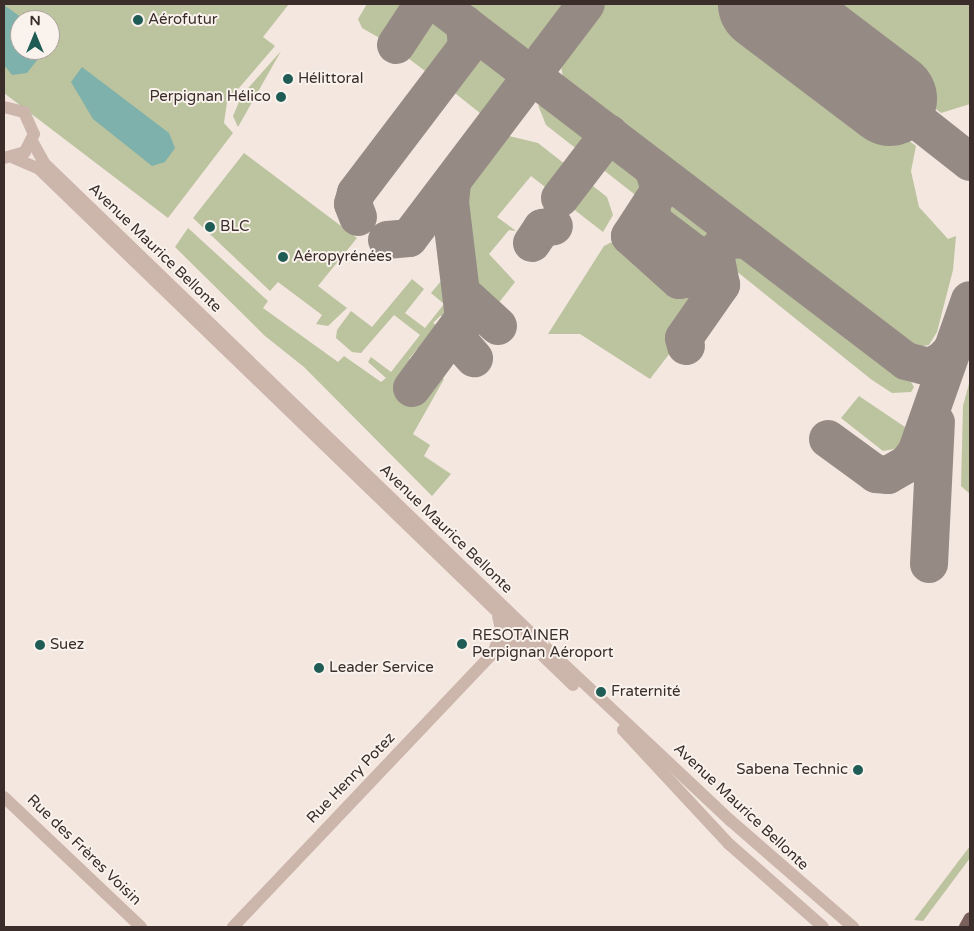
<!DOCTYPE html>
<html>
<head>
<meta charset="utf-8">
<style>
	body { margin:0 }
	#map { position:relative; width:974px; height:931px; overflow:hidden; background:#f3e7e0; font-family:"Varela Round",sans-serif }
	div>[style] { position:absolute }
	[style*='--x'] { left:calc(var(--x)*1px); top:calc(var(--y)*1px); width:calc(var(--w)*1px); rotate:calc(var(--a)*1deg) }
	.green>* { inset:0; background:#bcc39f }
	.water>* { inset:0; background:#7eb1ab }
	.taxiway>* { height:38px; margin:-19px; padding:0 19px; transform-origin:19px; border-radius:19px; background:#968a85 }
	.runway>* { height:94px; margin:-47px; padding:0 47px; transform-origin:47px; border-radius:47px; background:#968a85 }
	.minor>* { height:12px; margin:-6px; padding:0 6px; transform-origin:6px; border-radius:6px; background:#ccb5ab }
	.tertiary>* { height:12px; margin:-6px; padding:0 6px; transform-origin:6px; border-radius:6px; background:#ccb5ab }
	.primary>* { height:12px; margin:-6px; padding:0 6px; transform-origin:6px; border-radius:6px; background:#7b615b }
	.dots>* { width:14px; height:14px; translate:-50% -50%; box-sizing:border-box; border:2px solid #faf2ec; border-radius:50% }
	span { translate:-50% -50%; white-space:nowrap; text-align:center; line-height:1.15; -webkit-text-stroke:4px #faf2ec; paint-order:stroke }
	.poi-label { font-size:15px; color:#3a2d2a }
	.left { translate:0 -50%; text-align:left }
	.right { translate:-100% -50%; text-align:right }
	.street-label { font-size:15px; color:#3a2d2a }
	.frame { position:absolute; inset:0; border:5px solid #3a2d2a; pointer-events:none }
	.north { position:absolute; left:10px; top:10px; width:50px; height:50px; box-sizing:border-box; background:#faf2ec; border:1px solid #ada39e; border-radius:50%; rotate:0deg; font-size:14px; font-weight:700; line-height:20px; text-align:center; color:#3a2d2a }
	.north::after { content:''; display:block; margin:auto; width:18px; height:22px; background:#1f5c56; clip-path:polygon(50% 0,100% 100%,50% 72%,0 100%) }
</style>
</head>
<body>
<div id="map">
	<div class="green">
		<i style="clip-path:polygon(evenodd,4px 4px,289px 4px,263px 37px,275px 46px,227px 102px,224px 123px,233px 133px,168px 218px,4px 93px,4px 4px,20px 20px,50px 20px,50px 50px,20px 50px,20px 20px)"></i>
		<i style="clip-path:polygon(367px 4px,412px 4px,389px 39px,383px 40px,362px 28px,358px 19px)"></i>
		<i style="clip-path:polygon(454px 4px,573px 4px,546px 39px,527px 49px,508px 46px)"></i>
		<i style="clip-path:polygon(600px 4px,730px 4px,916px 146px,911px 171px,919px 207px,948px 239px,956px 236px,953px 270px,937px 332px,929px 345px,906px 349px,565px 88px,560px 61px)"></i>
		<i style="clip-path:polygon(798px 4px,970px 4px,970px 104px,941px 113px)"></i>
		<i style="clip-path:polygon(432px 18px,458px 33px,459px 41px,437px 72px,429px 74px,404px 55px)"></i>
		<i style="clip-path:polygon(281px 51px,238px 127px,233px 116px,242px 95px)"></i>
		<i style="clip-path:polygon(480px 52px,500px 65px,506px 79px,503px 100px,485px 117px,451px 90px)"></i>
		<i style="clip-path:polygon(538px 105px,559px 110px,651px 182px,644px 197px,638px 197px,546px 125px)"></i>
		<i style="clip-path:polygon(509px 136px,538px 143px,607px 197px,613px 215px,603px 232px,531px 176px,497px 217px,516px 231px,509px 230px,489px 254px,515px 282px,490px 314px,478px 304px,459px 190px,496px 141px)"></i>
		<i style="clip-path:polygon(244px 153px,357px 238px,318px 286px,347px 308px,328px 326px,316px 324px,322px 315px,278px 282px,270px 291px,193px 218px)"></i>
		<i style="clip-path:polygon(676px 201px,712px 227px,715px 233px,709px 244px,697px 244px,663px 216px,663px 205px)"></i>
		<i style="clip-path:polygon(442px 212px,455px 314px,440px 316px,433px 323px,442px 329px,424px 354px,417px 349px,409px 359px,420px 365px,407px 385px,415px 390px,431px 369px,444px 379px,413px 434px,430px 445px,424px 456px,451px 474px,432px 496px,304px 367px,265px 336px,175px 247px,188px 228px,268px 301px,263px 308px,338px 362px,344px 356px,381px 382px,386px 378px,368px 362px,371px 357px,391px 372px,420px 335px,394px 315px,361px 353px,352px 352px,336px 338px,337px 330px,351px 311px,372px 327px,412px 279px,424px 289px,405px 313px,425px 328px,444px 304px,431px 293px,447px 274px)"></i>
		<i style="clip-path:polygon(647px 227px,694px 263px,688px 268px,677px 266px,643px 239px)"></i>
		<i style="clip-path:polygon(612px 242px,620px 243px,695px 302px,666px 342px,670px 353px,650px 379px,580px 334px,548px 334px,604px 246px)"></i>
		<i style="clip-path:polygon(736px 249px,908px 377px,914px 387px,911px 392px,892px 393px,872px 380px,725px 262px)"></i>
		<i style="clip-path:polygon(970px 380px,970px 494px,961px 486px,963px 406px)"></i>
		<i style="clip-path:polygon(859px 396px,905px 427px,903px 442px,894px 449px,883px 451px,841px 418px)"></i>
		<i style="clip-path:polygon(970px 846px,970px 858px,923px 921px,914px 920px)"></i>
	</div>
	<div class="water">
		<i style="clip-path:polygon(4px 5px,25px 20px,20px 20px,20px 50px,45px 50px,27px 73px,12px 75px,4px 65px)"></i>
		<i style="clip-path:polygon(82px 67px,169px 133px,175px 148px,165px 162px,152px 166px,93px 119px,71px 82px)"></i>
	</div>
	<div class="taxiway">
		<i style="--x:438;--y:4;--w:589;--a:37.34"></i>
		<i style="--x:906;--y:361;--w:24;--a:15"></i>
		<i style="--x:929;--y:367;--w:14;--a:-25"></i>
		<i style="--x:942;--y:361;--w:16;--a:-47"></i>
		<i style="--x:396;--y:45;--w:49;--a:-56.6"></i>
		<i style="--x:890;--y:99;--w:102;--a:38.2"></i>
		<i style="--x:653;--y:168;--w:23;--a:72"></i>
		<i style="--x:660;--y:190;--w:55;--a:123.1"></i>
		<i style="--x:630;--y:236;--w:66;--a:41.9"></i>
		<i style="--x:679;--y:280;--w:16;--a:-7"></i>
		<i style="--x:695;--y:278;--w:50;--a:-50.6"></i>
		<i style="--x:727;--y:239;--w:20;--a:3"></i>
		<i style="--x:560;--y:198;--w:81;--a:-52.6"></i>
		<i style="--x:651;--y:204;--w:18;--a:84"></i>
		<i style="--x:653;--y:222;--w:81;--a:37"></i>
		<i style="--x:358;--y:217;--w:14;--a:-111"></i>
		<i style="--x:353;--y:204;--w:11;--a:-75"></i>
		<i style="--x:356;--y:193;--w:183;--a:-52.8"></i>
		<i style="--x:467;--y:47;--w:23;--a:-95"></i>
		<i style="--x:387;--y:240;--w:22;--a:-5"></i>
		<i style="--x:409;--y:238;--w:293;--a:-52.9"></i>
		<i style="--x:532;--y:243;--w:18;--a:-56"></i>
		<i style="--x:542;--y:228;--w:12;--a:-9"></i>
		<i style="--x:464;--y:295;--w:46;--a:42.4"></i>
		<i style="--x:461;--y:323;--w:18;--a:96"></i>
		<i style="--x:459;--y:341;--w:23;--a:49"></i>
		<i style="--x:686;--y:346;--w:8;--a:-104"></i>
		<i style="--x:684;--y:338;--w:65;--a:-55.1"></i>
		<i style="--x:721;--y:285;--w:33;--a:-101"></i>
		<i style="--x:412;--y:388;--w:87;--a:-53.4"></i>
		<i style="--x:464;--y:318;--w:117;--a:-96.9"></i>
		<i style="--x:450;--y:202;--w:19;--a:-84"></i>
		<i style="--x:828;--y:439;--w:59;--a:36.1"></i>
		<i style="--x:876;--y:474;--w:12;--a:5"></i>
		<i style="--x:888;--y:475;--w:22;--a:-30"></i>
		<i style="--x:907;--y:464;--w:14;--a:-51"></i>
		<i style="--x:916;--y:453;--w:162;--a:-70.6"></i>
		<i style="--x:929;--y:564;--w:142;--a:-87.2"></i>
	</div>
	<div class="runway">
		<i style="--x:765;--y:4;--w:157;--a:37.2"></i>
	</div>
	<div class="minor">
		<i style="--x:494;--y:652;--w:24;--a:-73"></i>
		<i style="--x:501;--y:629;--w:13;--a:-103"></i>
		<i style="--x:4;--y:797;--w:189;--a:43.5"></i>
		<i style="--x:233;--y:927;--w:379;--a:-46.5"></i>
		<i style="--x:494;--y:652;--w:15;--a:-23"></i>
		<i style="--x:508;--y:646;--w:22;--a:-3"></i>
	</div>
	<div class="tertiary">
		<i style="--x:4;--y:107;--w:21;--a:14"></i>
		<i style="--x:24;--y:112;--w:24;--a:66"></i>
		<i style="--x:34;--y:134;--w:20;--a:117"></i>
		<i style="--x:25;--y:152;--w:22;--a:164"></i>
		<i style="--x:32;--y:141;--w:25;--a:61"></i>
		<i style="--x:44;--y:163;--w:684;--a:43.99"></i>
		<i style="--x:536;--y:638;--w:267;--a:43.2"></i>
		<i style="--x:731;--y:821;--w:162;--a:41"></i>
		<i style="--x:14;--y:158;--w:26;--a:23"></i>
		<i style="--x:38;--y:168;--w:744;--a:44.02"></i>
		<i style="--x:623;--y:730;--w:156;--a:47.1"></i>
		<i style="--x:729;--y:844;--w:125;--a:41.4"></i>
	</div>
	<div class="primary">
		<i style="--x:965;--y:927;--w:10;--a:-61"></i>
	</div>
	<div class="dots">
		<i style="left:138px;top:20px;background:#1f5c56"></i>
		<i style="left:288px;top:79px;background:#1f5c56"></i>
		<i style="left:281px;top:97px;background:#1f5c56"></i>
		<i style="left:210px;top:227px;background:#1f5c56"></i>
		<i style="left:283px;top:257px;background:#1f5c56"></i>
		<i style="left:462px;top:644px;background:#1f5c56"></i>
		<i style="left:40px;top:645px;background:#1f5c56"></i>
		<i style="left:319px;top:668px;background:#1f5c56"></i>
		<i style="left:601px;top:692px;background:#1f5c56"></i>
		<i style="left:858px;top:770px;background:#1f5c56"></i>
	</div>
	<div class="poi-label">
		<span class="left" style="left:148px;top:20px">Aérofutur</span>
		<span class="left" style="left:298px;top:79px">Hélittoral</span>
		<span class="right" style="left:271px;top:97px">Perpignan Hélico</span>
		<span class="left" style="left:220px;top:227px">BLC</span>
		<span class="left" style="left:293px;top:257px">Aéropyrénées</span>
		<span class="left" style="left:472px;top:644px">RESOTAINER<br>Perpignan Aéroport</span>
		<span class="left" style="left:50px;top:645px">Suez</span>
		<span class="left" style="left:329px;top:668px">Leader Service</span>
		<span class="left" style="left:611px;top:692px">Fraternité</span>
		<span class="right" style="left:848px;top:770px">Sabena Technic</span>
	</div>
	<div class="street-label">
		<span style="left:155px;top:248px;rotate:44deg">Avenue Maurice Bellonte</span>
		<span style="left:446px;top:529px;rotate:44deg">Avenue Maurice Bellonte</span>
		<span style="left:351px;top:778px;rotate:-46deg">Rue Henry Potez</span>
		<span style="left:741px;top:807px;rotate:43deg">Avenue Maurice Bellonte</span>
		<span style="left:84px;top:850px;rotate:44deg">Rue des Frères Voisin</span>
	</div>
	<div class="frame"></div>
	<div class="north">N</div>
</div>
</body>
</html>
